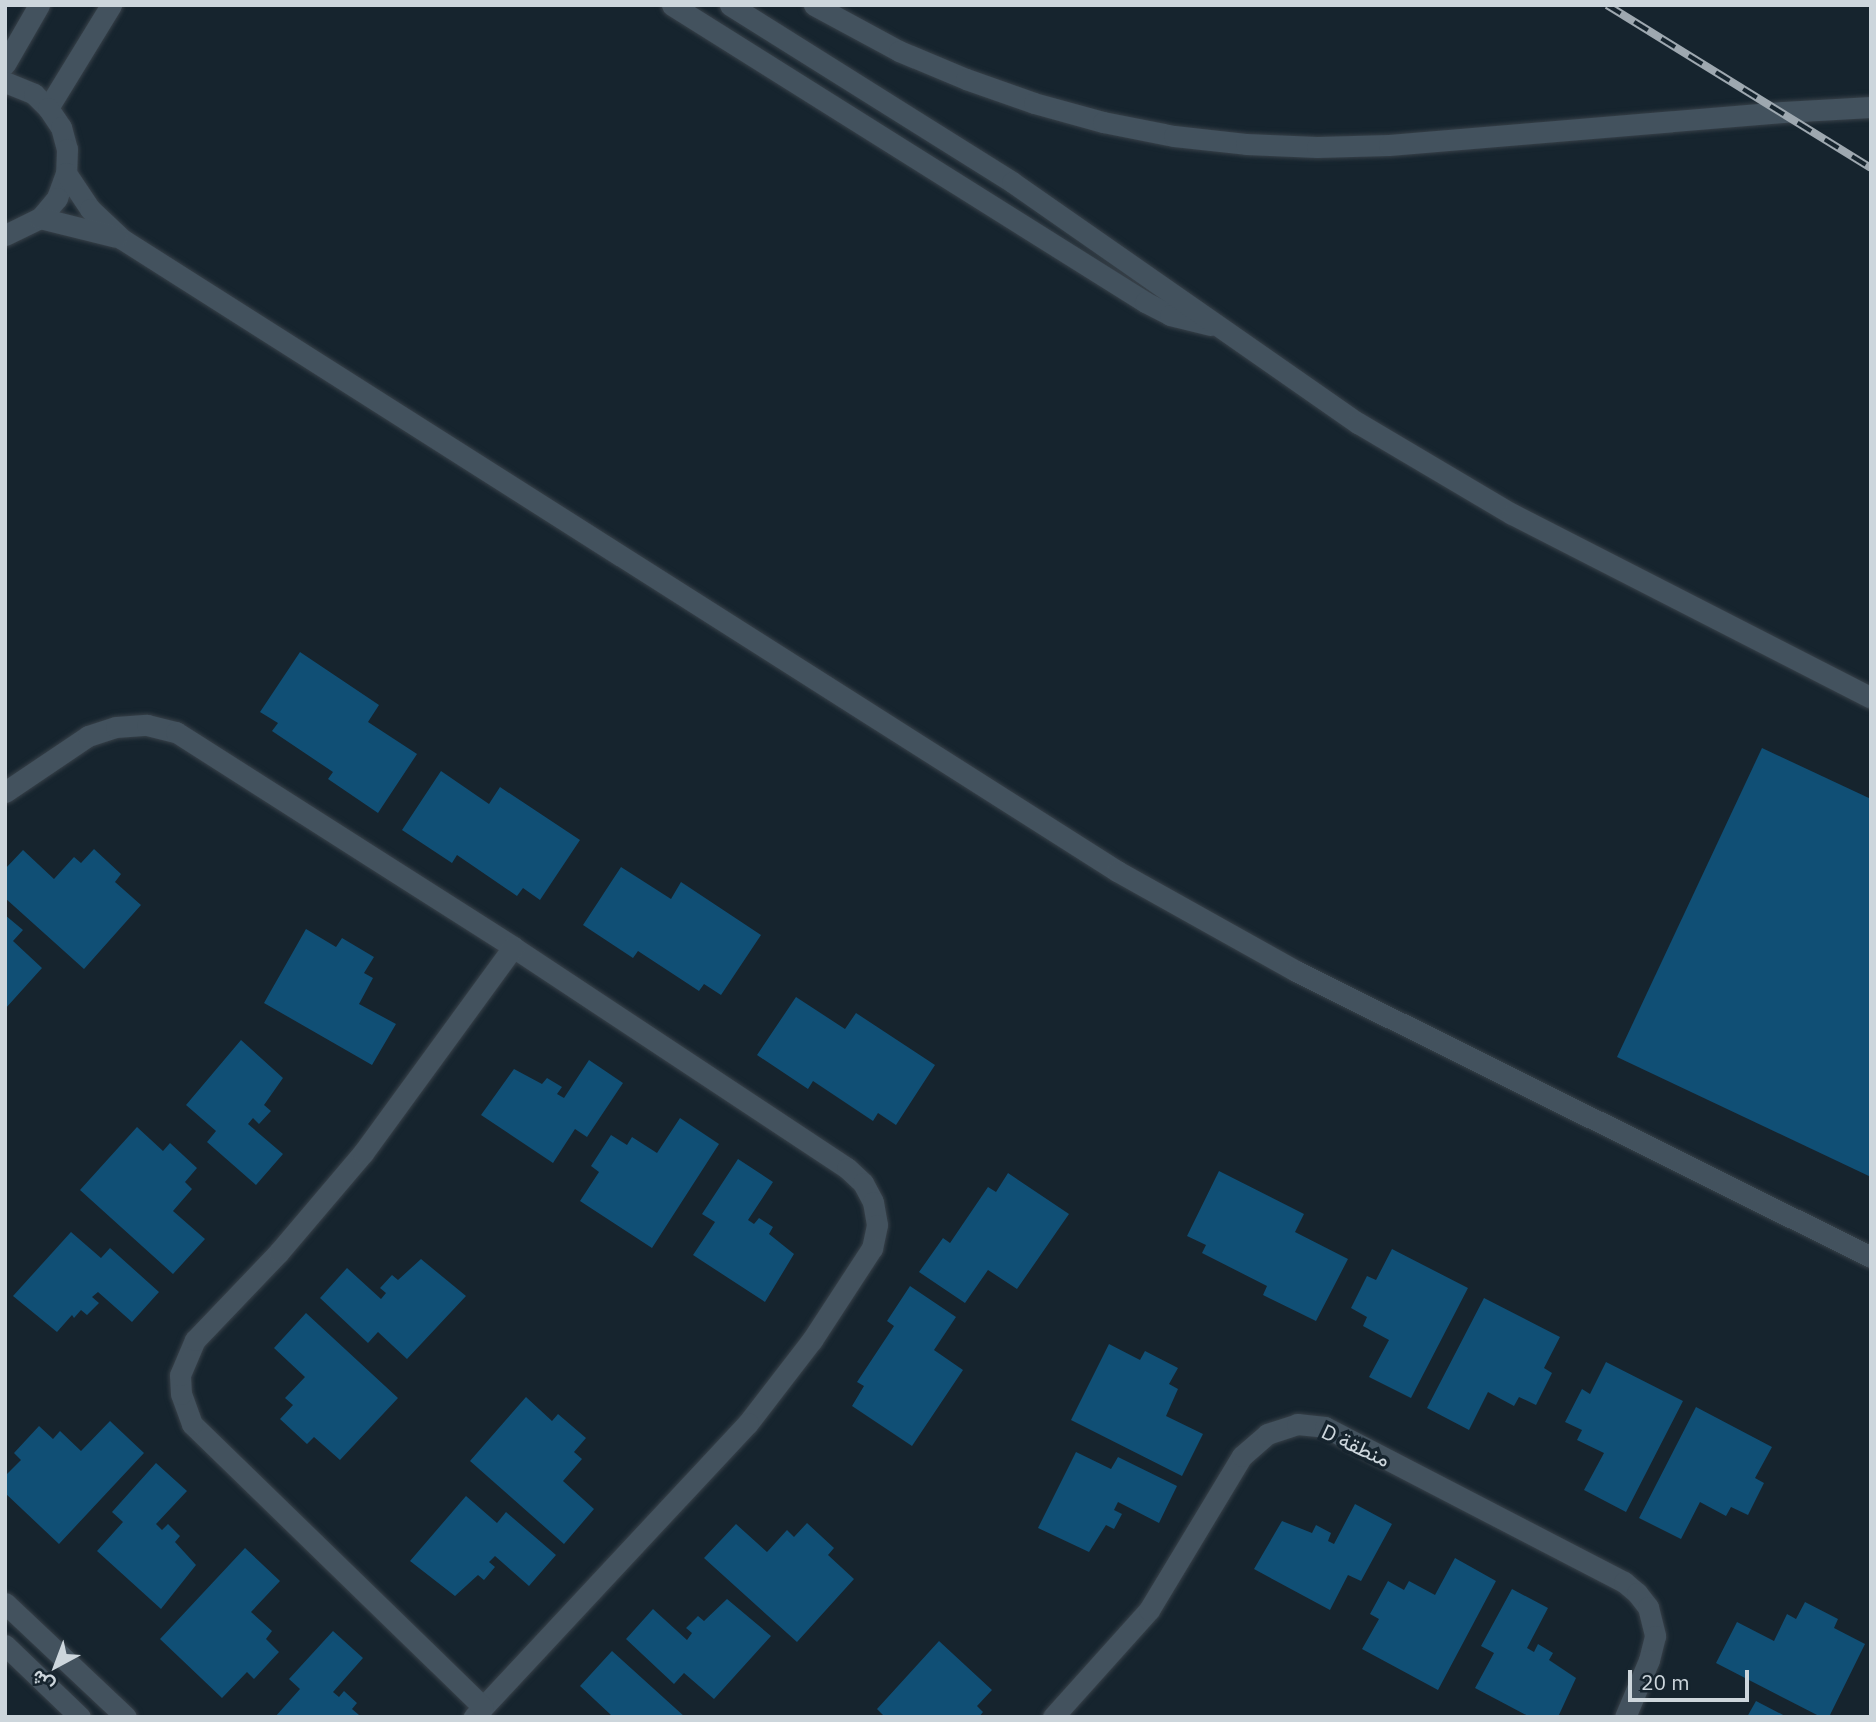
<!DOCTYPE html>
<html>
<head>
<meta charset="utf-8">
<style>
	body { margin:0 }
	#map { position:relative; width:1876px; height:1722px; overflow:hidden; background:#16242e; font-family:"IBM Plex Sans",Vazirmatn,sans-serif }
	div>[style] { position:absolute }
	[style*='--x'] { left:calc(var(--x)*1px); top:calc(var(--y)*1px); width:calc(var(--w)*1px); rotate:calc(var(--a)*1deg) }
	.building>* { inset:0; background:#104f75 }
	.roads { filter:drop-shadow(0 0 2px #384149) drop-shadow(0 0 2px #384149) }
	.minor>* { height:21px; margin:-10.5px; padding:0 10.5px; transform-origin:10.5px; border-radius:10.5px; background:#43525e }
	.tertiary>* { height:21px; margin:-10.5px; padding:0 10.5px; transform-origin:10.5px; border-radius:10.5px; background:#43525e }
	.secondary>* { height:21px; margin:-10.5px; padding:0 10.5px; transform-origin:10.5px; border-radius:10.5px; background:#43525e }
	.rail>* { height:8px; margin-top:-4px; transform-origin:0; background:repeating-linear-gradient(90deg,#16242e 0 16px,#9ea8b0 0 32px); box-sizing:border-box; border-block:2px solid #9ea8b0 }
	span { translate:-50% -50%; white-space:nowrap; text-align:center; line-height:1.15; -webkit-text-stroke:7px #16242e; paint-order:stroke }
	.street-label { font-size:21px; color:#cdd6dc }
	.frame { position:absolute; inset:0; border:7px solid #cdd6dc; pointer-events:none }
	.north { position:absolute; left:21px; top:1631px; width:70px; height:70px; -webkit-text-stroke:5px #16242e; paint-order:stroke; rotate:221deg; font-size:19px; font-weight:700; line-height:28px; text-align:center; color:#cdd6dc }
	.north::after { content:''; display:block; margin:auto; width:24px; height:32px; background:#cdd6dc; clip-path:polygon(50% 0,100% 100%,50% 72%,0 100%) }
	.scale { position:absolute; left:1628px; top:1670px; width:121px; height:32px; box-sizing:border-box; border:4px solid #cdd6dc; border-top:0; padding-left:9px; font-size:21px; line-height:24px; white-space:nowrap; color:#cdd6dc; -webkit-text-stroke:5px #16242e; paint-order:stroke }
</style>
</head>
<body>
<div id="map">
	<div class="building">
		<i style="clip-path:polygon(300px 652px,379px 705px,368px 722px,417px 754px,378px 813px,328px 779px,333px 772px,272px 731px,278px 723px,260px 712px)"></i>
		<i style="clip-path:polygon(1762px 748px,1871px 799px,1871px 1177px,1617px 1057px)"></i>
		<i style="clip-path:polygon(441px 771px,489px 804px,500px 787px,580px 840px,540px 900px,523px 888px,517px 896px,457px 855px,452px 863px,402px 830px)"></i>
		<i style="clip-path:polygon(94px 849px,121px 874px,115px 882px,141px 905px,84px 969px,5px 898px,5px 869px,23px 850px,54px 879px,74px 857px,81px 863px)"></i>
		<i style="clip-path:polygon(621px 867px,671px 899px,681px 882px,761px 935px,721px 995px,704px 984px,699px 991px,638px 951px,633px 958px,583px 925px)"></i>
		<i style="clip-path:polygon(5px 915px,23px 930px,13px 941px,42px 968px,5px 1009px)"></i>
		<i style="clip-path:polygon(306px 929px,336px 947px,342px 938px,374px 957px,364px 973px,373px 978px,359px 1004px,396px 1024px,372px 1065px,264px 1003px)"></i>
		<i style="clip-path:polygon(796px 997px,845px 1029px,856px 1013px,935px 1065px,896px 1125px,878px 1113px,873px 1121px,813px 1081px,808px 1089px,757px 1055px)"></i>
		<i style="clip-path:polygon(241px 1040px,283px 1078px,264px 1105px,271px 1111px,259px 1124px,253px 1118px,248px 1124px,283px 1154px,256px 1185px,207px 1142px,216px 1131px,186px 1105px)"></i>
		<i style="clip-path:polygon(589px 1060px,623px 1083px,587px 1137px,575px 1129px,553px 1163px,481px 1115px,514px 1069px,542px 1084px,547px 1078px,562px 1087px,557px 1094px,564px 1098px)"></i>
		<i style="clip-path:polygon(680px 1118px,719px 1144px,652px 1248px,580px 1201px,599px 1172px,591px 1166px,611px 1135px,627px 1145px,632px 1137px,657px 1153px)"></i>
		<i style="clip-path:polygon(137px 1127px,163px 1151px,170px 1143px,197px 1168px,185px 1182px,192px 1189px,173px 1211px,205px 1239px,173px 1274px,80px 1190px)"></i>
		<i style="clip-path:polygon(738px 1159px,773px 1182px,748px 1220px,754px 1224px,759px 1218px,773px 1227px,769px 1234px,794px 1254px,765px 1302px,693px 1255px,715px 1222px,702px 1214px)"></i>
		<i style="clip-path:polygon(1219px 1171px,1304px 1214px,1295px 1232px,1348px 1259px,1316px 1321px,1263px 1295px,1267px 1286px,1202px 1253px,1206px 1245px,1187px 1236px)"></i>
		<i style="clip-path:polygon(1008px 1173px,1069px 1214px,1017px 1289px,988px 1270px,965px 1303px,919px 1272px,943px 1238px,950px 1243px,988px 1187px,996px 1192px)"></i>
		<i style="clip-path:polygon(71px 1232px,101px 1258px,110px 1248px,159px 1292px,132px 1322px,98px 1292px,92px 1297px,99px 1303px,87px 1315px,81px 1310px,74px 1318px,72px 1315px,57px 1332px,13px 1296px)"></i>
		<i style="clip-path:polygon(1392px 1249px,1468px 1288px,1411px 1398px,1369px 1377px,1389px 1340px,1363px 1326px,1367px 1317px,1351px 1308px,1367px 1276px,1376px 1280px)"></i>
		<i style="clip-path:polygon(421px 1259px,466px 1296px,407px 1359px,378px 1332px,368px 1343px,320px 1298px,347px 1268px,381px 1299px,386px 1293px,380px 1288px,392px 1275px,398px 1280px)"></i>
		<i style="clip-path:polygon(910px 1286px,956px 1317px,934px 1350px,963px 1370px,912px 1446px,852px 1406px,864px 1386px,857px 1382px,894px 1326px,887px 1321px)"></i>
		<i style="clip-path:polygon(1484px 1298px,1560px 1337px,1544px 1368px,1552px 1373px,1536px 1405px,1519px 1397px,1514px 1406px,1488px 1392px,1469px 1430px,1427px 1408px)"></i>
		<i style="clip-path:polygon(306px 1313px,398px 1398px,340px 1460px,314px 1437px,307px 1444px,280px 1419px,293px 1405px,285px 1398px,305px 1377px,274px 1348px)"></i>
		<i style="clip-path:polygon(1109px 1344px,1140px 1360px,1145px 1351px,1178px 1368px,1169px 1384px,1178px 1389px,1166px 1416px,1203px 1434px,1182px 1476px,1071px 1420px)"></i>
		<i style="clip-path:polygon(1606px 1362px,1683px 1401px,1626px 1512px,1584px 1490px,1604px 1453px,1577px 1440px,1582px 1430px,1565px 1422px,1582px 1389px,1590px 1394px)"></i>
		<i style="clip-path:polygon(526px 1397px,552px 1421px,558px 1414px,586px 1438px,574px 1452px,582px 1459px,563px 1481px,594px 1509px,564px 1544px,470px 1461px)"></i>
		<i style="clip-path:polygon(1696px 1407px,1772px 1447px,1755px 1478px,1764px 1483px,1748px 1515px,1731px 1507px,1726px 1516px,1700px 1502px,1681px 1539px,1639px 1518px)"></i>
		<i style="clip-path:polygon(110px 1421px,144px 1453px,59px 1544px,5px 1493px,5px 1476px,21px 1460px,14px 1453px,39px 1426px,53px 1439px,60px 1431px,81px 1451px)"></i>
		<i style="clip-path:polygon(1076px 1452px,1111px 1469px,1118px 1457px,1177px 1486px,1159px 1523px,1118px 1502px,1114px 1510px,1122px 1514px,1114px 1529px,1106px 1525px,1089px 1552px,1038px 1528px)"></i>
		<i style="clip-path:polygon(156px 1463px,187px 1491px,156px 1524px,162px 1530px,168px 1524px,180px 1536px,175px 1542px,196px 1565px,161px 1609px,97px 1551px,123px 1522px,112px 1512px)"></i>
		<i style="clip-path:polygon(466px 1496px,497px 1523px,506px 1512px,556px 1555px,529px 1586px,495px 1556px,489px 1562px,495px 1567px,484px 1580px,478px 1575px,455px 1596px,410px 1561px)"></i>
		<i style="clip-path:polygon(1355px 1504px,1392px 1524px,1361px 1581px,1348px 1575px,1330px 1610px,1254px 1569px,1282px 1521px,1312px 1533px,1316px 1525px,1331px 1533px,1328px 1541px,1334px 1544px)"></i>
		<i style="clip-path:polygon(807px 1523px,834px 1548px,828px 1555px,854px 1579px,797px 1642px,704px 1558px,736px 1524px,767px 1552px,787px 1530px,794px 1537px)"></i>
		<i style="clip-path:polygon(245px 1548px,280px 1581px,251px 1612px,272px 1631px,266px 1639px,279px 1652px,254px 1679px,247px 1672px,222px 1698px,160px 1639px)"></i>
		<i style="clip-path:polygon(1455px 1558px,1496px 1581px,1438px 1690px,1362px 1649px,1379px 1619px,1370px 1614px,1388px 1581px,1404px 1590px,1409px 1581px,1435px 1595px)"></i>
		<i style="clip-path:polygon(1512px 1589px,1548px 1608px,1527px 1648px,1534px 1652px,1538px 1644px,1553px 1653px,1549px 1660px,1576px 1678px,1558px 1717px,1530px 1717px,1475px 1688px,1494px 1653px,1481px 1646px)"></i>
		<i style="clip-path:polygon(727px 1599px,771px 1636px,714px 1699px,684px 1673px,674px 1684px,626px 1639px,653px 1609px,687px 1640px,692px 1633px,686px 1628px,698px 1616px,704px 1621px)"></i>
		<i style="clip-path:polygon(1805px 1602px,1838px 1619px,1834px 1628px,1865px 1644px,1829px 1717px,1821px 1717px,1716px 1663px,1737px 1622px,1774px 1641px,1787px 1614px,1796px 1619px)"></i>
		<i style="clip-path:polygon(333px 1631px,363px 1658px,333px 1692px,339px 1697px,344px 1691px,357px 1703px,352px 1709px,359px 1715px,275px 1717px,300px 1689px,289px 1679px)"></i>
		<i style="clip-path:polygon(939px 1641px,992px 1690px,977px 1706px,983px 1712px,979px 1717px,885px 1717px,877px 1709px)"></i>
		<i style="clip-path:polygon(612px 1651px,685px 1717px,609px 1717px,611px 1715px,580px 1686px)"></i>
		<i style="clip-path:polygon(1756px 1701px,1787px 1717px,1747px 1717px)"></i>
	</div>
	<div class="roads">
		<div class="minor">
			<i style="--x:672;--y:5;--w:559;--a:32.12"></i>
			<i style="--x:1145;--y:302;--w:28;--a:27"></i>
			<i style="--x:1170;--y:315;--w:41;--a:14"></i>
			<i style="--x:730;--y:5;--w:333;--a:32.1"></i>
			<i style="--x:1012;--y:182;--w:422;--a:34.9"></i>
			<i style="--x:1358;--y:423;--w:179;--a:30.6"></i>
			<i style="--x:1512;--y:514;--w:403;--a:27.1"></i>
			<i style="--x:5;--y:64;--w:68;--a:-60"></i>
			<i style="--x:48;--y:108;--w:121;--a:-58.5"></i>
			<i style="--x:5;--y:792;--w:100;--a:-34"></i>
			<i style="--x:88;--y:736;--w:29;--a:-18"></i>
			<i style="--x:116;--y:727;--w:31;--a:-4"></i>
			<i style="--x:147;--y:725;--w:30;--a:14"></i>
			<i style="--x:176;--y:732;--w:400;--a:32.5"></i>
			<i style="--x:513;--y:947;--w:400;--a:33.5"></i>
			<i style="--x:847;--y:1168;--w:22;--a:43"></i>
			<i style="--x:863;--y:1183;--w:21;--a:62"></i>
			<i style="--x:873;--y:1202;--w:23;--a:80"></i>
			<i style="--x:877;--y:1225;--w:24;--a:102"></i>
			<i style="--x:872;--y:1248;--w:110;--a:123.1"></i>
			<i style="--x:812;--y:1340;--w:105;--a:127.6"></i>
			<i style="--x:748;--y:1423;--w:402;--a:133"></i>
			<i style="--x:5;--y:1603;--w:166;--a:43.3"></i>
			<i style="--x:5;--y:1645;--w:104;--a:43.8"></i>
			<i style="--x:483;--y:1707;--w:406;--a:-135.8"></i>
			<i style="--x:192;--y:1424;--w:32;--a:-110"></i>
			<i style="--x:181;--y:1394;--w:19;--a:-93"></i>
			<i style="--x:180;--y:1375;--w:38;--a:-67"></i>
			<i style="--x:195;--y:1340;--w:122;--a:-46.3"></i>
			<i style="--x:279;--y:1252;--w:130;--a:-49.7"></i>
			<i style="--x:363;--y:1153;--w:255;--a:-53.9"></i>
			<i style="--x:1053;--y:1717;--w:144;--a:-48.1"></i>
			<i style="--x:1149;--y:1610;--w:180;--a:-58.9"></i>
			<i style="--x:1242;--y:1456;--w:33;--a:-41"></i>
			<i style="--x:1267;--y:1434;--w:32;--a:-18"></i>
			<i style="--x:1297;--y:1424;--w:28;--a:6"></i>
			<i style="--x:1325;--y:1427;--w:337;--a:27.4"></i>
			<i style="--x:1624;--y:1582;--w:17;--a:40"></i>
			<i style="--x:1637;--y:1593;--w:18;--a:52"></i>
			<i style="--x:1648;--y:1607;--w:30;--a:76"></i>
			<i style="--x:1655;--y:1636;--w:25;--a:104"></i>
			<i style="--x:1649;--y:1660;--w:62;--a:112.8"></i>
		</div>
		<div class="tertiary">
			<i style="--x:5;--y:82;--w:31;--a:22"></i>
			<i style="--x:34;--y:94;--w:20;--a:45"></i>
			<i style="--x:48;--y:108;--w:23;--a:56"></i>
			<i style="--x:61;--y:127;--w:23;--a:75"></i>
			<i style="--x:67;--y:149;--w:24;--a:92"></i>
			<i style="--x:66;--y:173;--w:27;--a:110"></i>
			<i style="--x:57;--y:198;--w:26;--a:130"></i>
			<i style="--x:40;--y:218;--w:39;--a:154"></i>
			<i style="--x:66;--y:173;--w:43;--a:56.3"></i>
			<i style="--x:90;--y:209;--w:44;--a:43.2"></i>
			<i style="--x:122;--y:239;--w:1179;--a:32.42"></i>
			<i style="--x:1117;--y:871;--w:205;--a:29.2"></i>
			<i style="--x:1296;--y:971;--w:642;--a:26.45"></i>
			<i style="--x:40;--y:218;--w:78;--a:14"></i>
		</div>
		<div class="secondary">
			<i style="--x:814;--y:5;--w:97;--a:28.4"></i>
			<i style="--x:899;--y:51;--w:73;--a:22.7"></i>
			<i style="--x:966;--y:79;--w:72;--a:19.4"></i>
			<i style="--x:1034;--y:103;--w:72;--a:15.4"></i>
			<i style="--x:1103;--y:122;--w:72;--a:11.2"></i>
			<i style="--x:1174;--y:136;--w:72;--a:6.3"></i>
			<i style="--x:1246;--y:144;--w:71;--a:2.4"></i>
			<i style="--x:1317;--y:147;--w:72;--a:-1.6"></i>
			<i style="--x:1389;--y:145;--w:395;--a:-4.8"></i>
			<i style="--x:1783;--y:112;--w:88;--a:-3.3"></i>
		</div>
	</div>
	<div class="rail">
		<i style="--x:1607;--y:5;--w:310;--a:31.7"></i>
	</div>
	<div class="street-label">
		<span style="left:1356px;top:1445px;rotate:25deg">D منطقة</span>
	</div>
	<div class="frame"></div>
	<div class="north">ش</div>
	<div class="scale">20 m</div>
</div>
</body>
</html>
